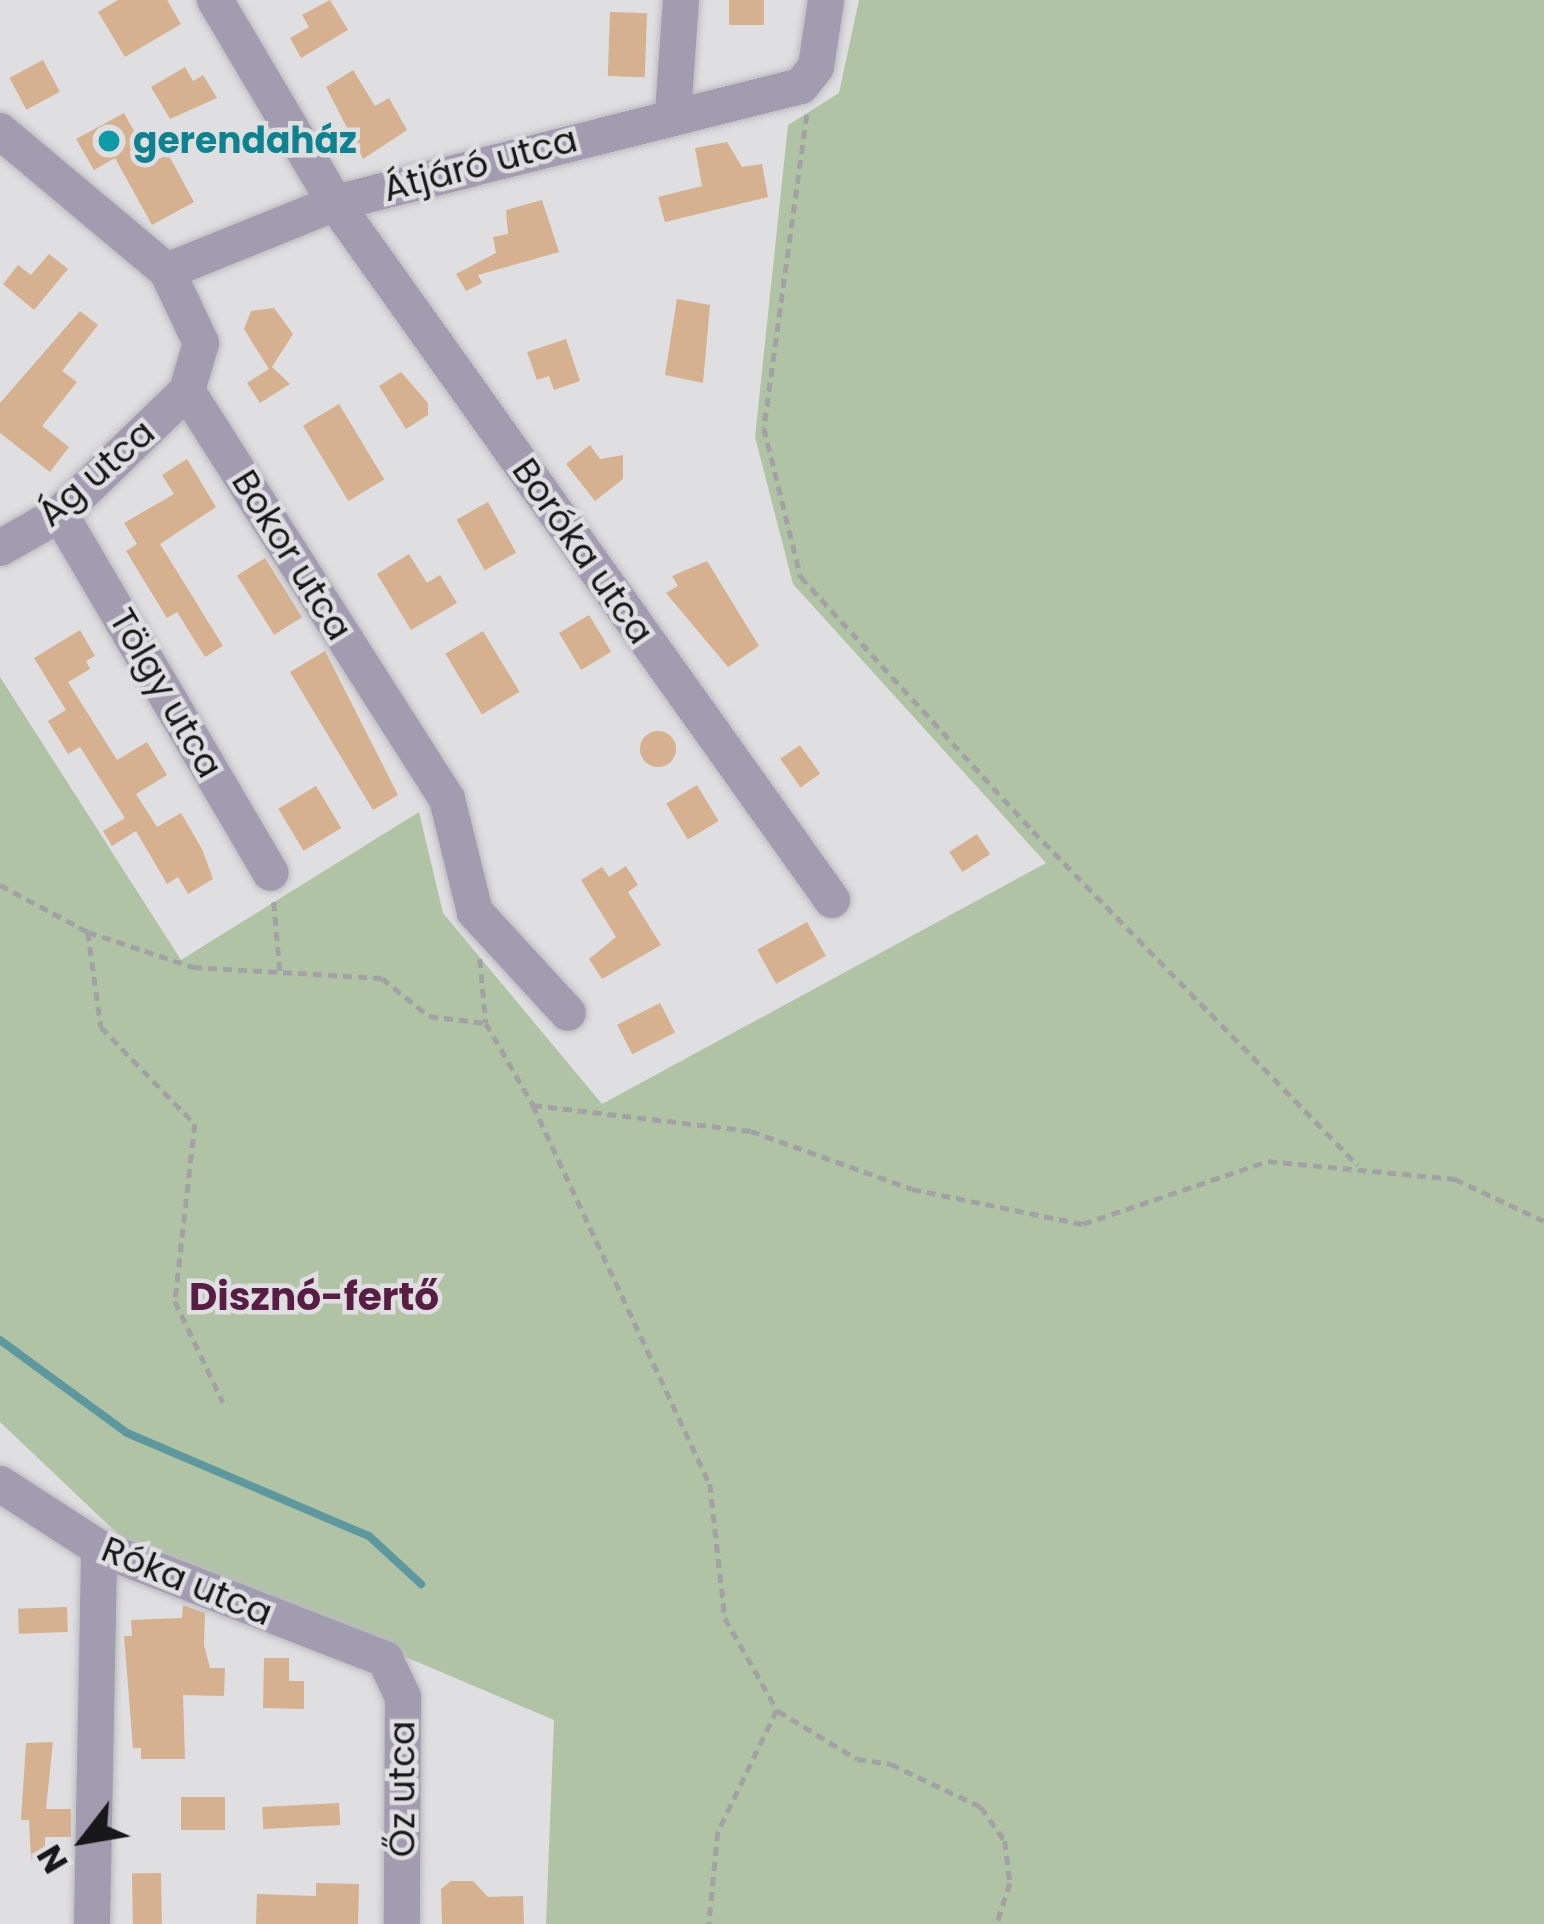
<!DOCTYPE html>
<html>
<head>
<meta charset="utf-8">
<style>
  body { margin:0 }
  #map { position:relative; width:1544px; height:1924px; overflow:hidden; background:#dfdee1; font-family:Poppins,sans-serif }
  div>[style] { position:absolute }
  .green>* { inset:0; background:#b0c4a5 }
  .stream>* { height:8px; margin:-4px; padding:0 4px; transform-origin:4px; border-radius:4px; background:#5d989f }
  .building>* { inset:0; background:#d5b18f; transform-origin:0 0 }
  .round { border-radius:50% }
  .path>* { height:4.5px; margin-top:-2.25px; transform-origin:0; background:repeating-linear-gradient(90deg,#a2a1a4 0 9px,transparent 0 15px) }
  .roads { filter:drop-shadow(0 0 3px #bbbabd) drop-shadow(0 0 3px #bbbabd) }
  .minor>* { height:36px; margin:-18px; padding:0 18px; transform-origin:18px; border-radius:18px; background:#a19caf }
  .dots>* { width:33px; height:33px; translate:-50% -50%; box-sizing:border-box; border:6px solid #dfdee1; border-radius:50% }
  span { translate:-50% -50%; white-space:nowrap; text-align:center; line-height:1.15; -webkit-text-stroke:9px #dfdee1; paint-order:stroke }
  .culture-label { font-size:36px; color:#0d838f; font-weight:700 }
  .left { translate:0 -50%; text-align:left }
  .street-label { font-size:36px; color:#181719 }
  .neighbourhood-label { font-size:39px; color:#581d43; font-weight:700 }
  .north { position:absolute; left:24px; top:1780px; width:120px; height:120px; -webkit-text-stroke:9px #dfdee1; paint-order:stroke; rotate:239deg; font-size:33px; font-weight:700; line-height:48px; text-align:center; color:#181719 }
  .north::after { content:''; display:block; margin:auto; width:42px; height:54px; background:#181719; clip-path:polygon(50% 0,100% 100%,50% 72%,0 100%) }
</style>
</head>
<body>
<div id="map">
  <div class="green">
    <div style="clip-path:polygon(859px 0,1544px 0,1544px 1924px,546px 1924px,554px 1720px,120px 1536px,0 1422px,0 677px,181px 960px,419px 812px,443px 913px,602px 1104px,1046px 863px,793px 584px,755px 437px,788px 125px,839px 93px)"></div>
  </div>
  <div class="stream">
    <div style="left:0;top:1340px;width:157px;rotate:36.2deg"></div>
    <div style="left:127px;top:1433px;width:263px;rotate:23.1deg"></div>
    <div style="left:369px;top:1536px;width:71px;rotate:42.7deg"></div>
  </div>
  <div class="building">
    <div style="clip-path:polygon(118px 0,167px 0,181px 24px,125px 57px,98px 12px)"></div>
    <div style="clip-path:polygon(330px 0,348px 30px,301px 58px,290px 38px,309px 27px,302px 15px)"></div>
    <div style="left:729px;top:0;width:35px;height:25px"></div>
    <div style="left:610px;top:12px;width:37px;height:64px;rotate:2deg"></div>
    <div style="left:43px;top:60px;width:36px;height:38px;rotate:62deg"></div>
    <div style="clip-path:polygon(185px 67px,193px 81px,203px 75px,217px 98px,170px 119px,151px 87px)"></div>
    <div style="clip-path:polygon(353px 70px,375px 106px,389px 98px,407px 130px,363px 159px,326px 87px)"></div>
    <div style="clip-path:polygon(124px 113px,152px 163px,168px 154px,194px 202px,152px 225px,115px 158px,94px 170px,76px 139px)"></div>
    <div style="clip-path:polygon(727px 142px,742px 167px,762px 164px,768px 197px,665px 222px,658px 197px,702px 186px,695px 148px)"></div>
    <div style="clip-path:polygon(542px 200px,559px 252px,478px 275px,482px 283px,466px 291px,456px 274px,496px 253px,493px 237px,508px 234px,506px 210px)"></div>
    <div style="clip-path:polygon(49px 254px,68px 269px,34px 310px,3px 284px,18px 265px,31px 275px)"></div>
    <div style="clip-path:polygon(677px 299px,710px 305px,703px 383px,665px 375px)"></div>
    <div style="clip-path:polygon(274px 308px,293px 334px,272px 367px,290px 384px,260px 403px,247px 383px,269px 369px,244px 329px,251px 311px)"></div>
    <div style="clip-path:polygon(80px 311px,98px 325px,62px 371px,77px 382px,42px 426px,69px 447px,50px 472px,0 433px,0 403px)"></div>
    <div style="clip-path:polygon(566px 339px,580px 381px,554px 390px,549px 376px,537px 380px,527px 352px)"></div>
    <div style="clip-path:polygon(401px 372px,428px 403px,428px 415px,406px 429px,379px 386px)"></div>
    <div style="left:339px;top:404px;width:88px;height:42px;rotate:59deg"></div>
    <div style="clip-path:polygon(590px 445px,600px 459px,623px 455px,623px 479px,595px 501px,566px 464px)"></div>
    <div style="clip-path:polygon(187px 459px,216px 507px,160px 544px,223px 646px,205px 657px,177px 612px,167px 618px,126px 551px,137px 544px,124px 523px,174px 494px,162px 475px)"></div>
    <div style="left:488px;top:502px;width:58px;height:36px;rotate:61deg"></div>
    <div style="clip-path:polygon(409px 554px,427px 583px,440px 575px,457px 603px,411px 630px,377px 574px)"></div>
    <div style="left:265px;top:558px;width:70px;height:33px;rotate:58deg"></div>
    <div style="clip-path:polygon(707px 561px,759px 646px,728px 667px,666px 593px,678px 586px,672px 576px)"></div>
    <div style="left:589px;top:615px;width:43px;height:35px;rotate:59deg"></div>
    <div style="clip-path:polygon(80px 630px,95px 656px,86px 661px,90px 669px,68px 682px,117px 760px,147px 742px,167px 775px,136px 794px,157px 827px,181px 813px,202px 849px,213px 879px,188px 894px,178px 877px,167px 884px,136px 831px,112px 846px,103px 831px,125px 818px,80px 747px,68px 754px,48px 721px,66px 710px,34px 658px)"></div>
    <div style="left:483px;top:631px;width:71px;height:44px;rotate:59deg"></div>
    <div style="clip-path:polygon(325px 651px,398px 795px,373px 810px,290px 672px)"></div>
    <div class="round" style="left:640px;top:731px;width:36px;height:36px"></div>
    <div style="left:800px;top:745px;width:35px;height:24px;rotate:55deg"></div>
    <div style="left:697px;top:785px;width:42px;height:36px;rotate:59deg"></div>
    <div style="left:316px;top:786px;width:49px;height:44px;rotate:59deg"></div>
    <div style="left:977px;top:834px;width:24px;height:33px;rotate:57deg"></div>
    <div style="clip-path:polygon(626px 866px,638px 885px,628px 892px,661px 945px,602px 979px,589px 959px,616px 937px,581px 880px,602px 867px,609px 877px)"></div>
    <div style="left:807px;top:922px;width:39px;height:57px;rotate:61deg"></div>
    <div style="left:660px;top:1003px;width:33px;height:48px;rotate:63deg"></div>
    <div style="clip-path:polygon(183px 1605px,205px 1613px,204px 1645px,210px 1668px,225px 1668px,224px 1696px,183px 1695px,185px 1759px,141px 1759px,141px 1748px,133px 1748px,124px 1636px,132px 1636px,131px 1620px,182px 1618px)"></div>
    <div style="left:67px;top:1607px;width:25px;height:49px;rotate:88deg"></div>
    <div style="clip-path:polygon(264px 1658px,289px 1658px,289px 1681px,304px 1681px,304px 1709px,263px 1708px)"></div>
    <div style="clip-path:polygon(53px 1742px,46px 1809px,71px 1809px,71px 1837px,45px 1837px,45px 1859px,31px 1859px,29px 1820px,21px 1820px,26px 1743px)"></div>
    <div style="left:181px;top:1797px;width:44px;height:33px"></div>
    <div style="left:339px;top:1803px;width:22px;height:77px;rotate:87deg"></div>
    <div style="left:161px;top:1873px;width:51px;height:29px;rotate:89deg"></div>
    <div style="clip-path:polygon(451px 1881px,473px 1881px,488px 1897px,523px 1896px,524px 1924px,442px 1924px,441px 1889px)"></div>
    <div style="clip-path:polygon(316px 1883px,359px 1884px,358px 1924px,256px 1924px,257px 1894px,316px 1896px)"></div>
  </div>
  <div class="path">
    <div style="left:807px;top:115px;width:316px;rotate:97.8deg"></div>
    <div style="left:764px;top:428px;width:154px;rotate:76.1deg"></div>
    <div style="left:801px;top:577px;width:344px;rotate:47.6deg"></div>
    <div style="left:1033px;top:831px;width:466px;rotate:45.8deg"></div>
    <div style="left:0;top:885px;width:100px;rotate:28.1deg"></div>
    <div style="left:88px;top:932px;width:111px;rotate:18.4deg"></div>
    <div style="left:193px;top:967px;width:189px;rotate:3.3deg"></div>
    <div style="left:382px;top:978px;width:60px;rotate:39deg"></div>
    <div style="left:429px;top:1016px;width:56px;rotate:7.1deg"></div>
    <div style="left:274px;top:902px;width:70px;rotate:85.1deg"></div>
    <div style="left:88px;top:932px;width:96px;rotate:82.2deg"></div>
    <div style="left:101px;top:1027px;width:135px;rotate:45.9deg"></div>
    <div style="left:195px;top:1124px;width:178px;rotate:96.4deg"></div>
    <div style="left:175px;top:1301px;width:112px;rotate:64.6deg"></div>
    <div style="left:480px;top:959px;width:64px;rotate:84.6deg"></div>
    <div style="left:486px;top:1023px;width:95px;rotate:60.2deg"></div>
    <div style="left:533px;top:1105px;width:220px;rotate:6.8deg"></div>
    <div style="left:751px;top:1131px;width:171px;rotate:19.8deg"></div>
    <div style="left:912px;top:1189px;width:175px;rotate:11.6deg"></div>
    <div style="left:1083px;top:1224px;width:195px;rotate:-18.8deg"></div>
    <div style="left:1268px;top:1161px;width:188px;rotate:5.5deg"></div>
    <div style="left:1455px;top:1179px;width:98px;rotate:25.3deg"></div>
    <div style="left:533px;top:1105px;width:418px;rotate:65deg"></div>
    <div style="left:710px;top:1484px;width:135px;rotate:83.6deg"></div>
    <div style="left:725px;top:1618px;width:106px;rotate:60.5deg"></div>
    <div style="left:777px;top:1710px;width:136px;rotate:115.8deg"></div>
    <div style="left:718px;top:1832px;width:92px;rotate:95.6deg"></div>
    <div style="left:778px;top:1711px;width:92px;rotate:31.3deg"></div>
    <div style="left:857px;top:1759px;width:34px;rotate:8deg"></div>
    <div style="left:891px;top:1764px;width:100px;rotate:25.5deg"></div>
    <div style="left:981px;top:1807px;width:42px;rotate:54.8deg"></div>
    <div style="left:1005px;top:1841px;width:42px;rotate:83.2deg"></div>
    <div style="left:1010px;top:1883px;width:43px;rotate:107.6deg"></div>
  </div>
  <div class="roads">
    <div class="minor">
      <div style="left:215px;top:0;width:236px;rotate:59.4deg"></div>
      <div style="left:335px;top:203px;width:856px;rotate:54.51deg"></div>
      <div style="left:673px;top:114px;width:114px;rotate:-86deg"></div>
      <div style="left:0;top:131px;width:218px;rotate:40deg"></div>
      <div style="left:167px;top:271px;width:80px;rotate:64.7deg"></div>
      <div style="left:201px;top:343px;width:50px;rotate:106.3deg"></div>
      <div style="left:187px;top:391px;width:484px;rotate:57.5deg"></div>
      <div style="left:447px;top:799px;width:116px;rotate:76.1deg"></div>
      <div style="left:475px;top:912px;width:137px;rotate:47.4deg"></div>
      <div style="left:167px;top:271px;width:181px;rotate:-22deg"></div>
      <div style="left:335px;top:203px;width:480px;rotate:-14.1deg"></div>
      <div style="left:801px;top:86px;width:24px;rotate:-52deg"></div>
      <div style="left:816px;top:67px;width:68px;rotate:-81.5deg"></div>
      <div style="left:60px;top:514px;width:416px;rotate:59.6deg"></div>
      <div style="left:0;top:548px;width:69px;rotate:-29.5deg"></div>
      <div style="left:60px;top:514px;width:177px;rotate:-44.1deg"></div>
      <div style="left:0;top:1484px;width:118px;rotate:32.9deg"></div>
      <div style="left:99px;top:1548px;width:307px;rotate:21.2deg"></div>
      <div style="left:385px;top:1659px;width:42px;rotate:64.7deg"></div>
      <div style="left:403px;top:1697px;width:227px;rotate:90.3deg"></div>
      <div style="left:92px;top:1924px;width:376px;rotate:-88.9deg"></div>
    </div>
  </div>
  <div class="dots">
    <div style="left:109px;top:141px;background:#0f9aa8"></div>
  </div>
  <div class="culture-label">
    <span class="left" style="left:133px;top:141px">gerendaház</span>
  </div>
  <div class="street-label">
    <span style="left:480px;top:164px;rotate:-15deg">Átjáró utca</span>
    <span style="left:96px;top:473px;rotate:-41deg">Ág utca</span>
    <span style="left:583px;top:551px;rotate:55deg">Boróka utca</span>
    <span style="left:292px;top:555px;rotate:58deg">Bokor utca</span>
    <span style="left:166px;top:693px;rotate:60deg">Tölgy utca</span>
    <span style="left:187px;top:1581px;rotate:22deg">Róka utca</span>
    <span style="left:402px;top:1789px;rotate:-90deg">Őz utca</span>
  </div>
  <div class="neighbourhood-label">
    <span style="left:314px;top:1297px">Disznó-fertő</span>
  </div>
  <div class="north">N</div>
</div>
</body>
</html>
